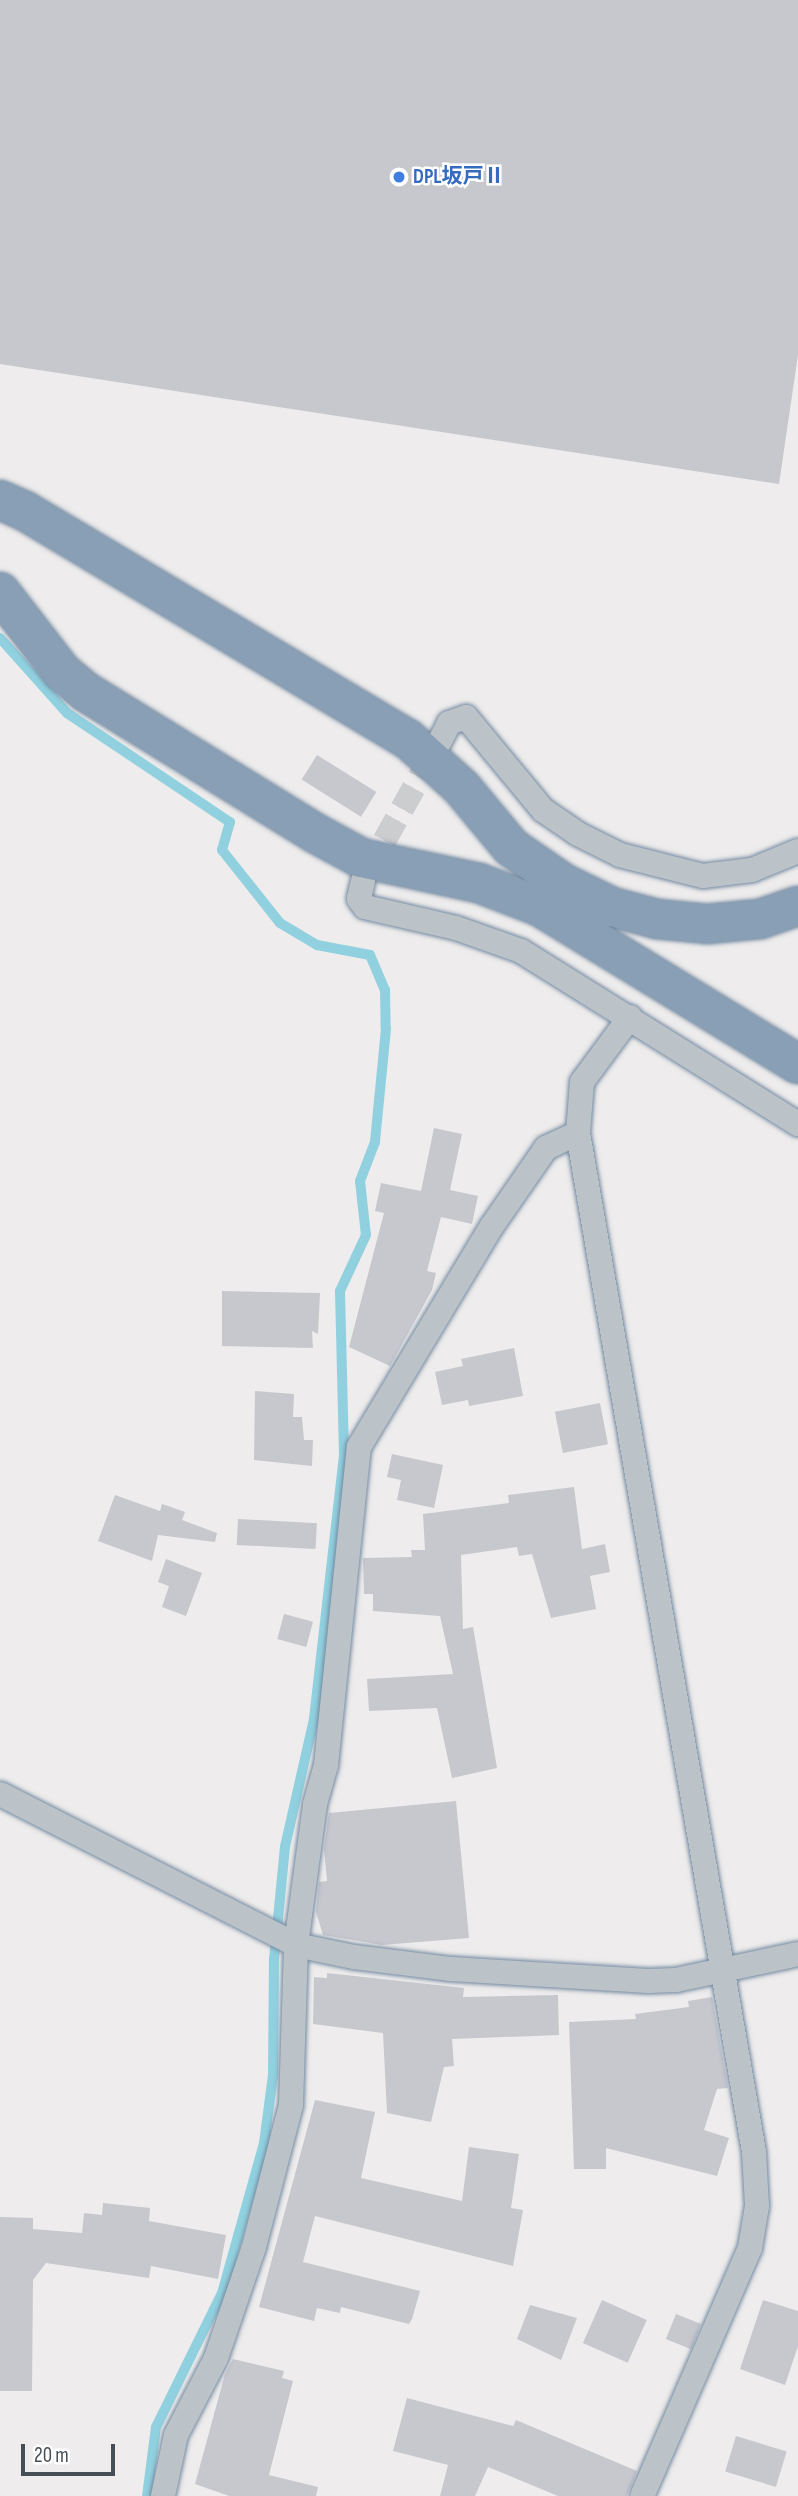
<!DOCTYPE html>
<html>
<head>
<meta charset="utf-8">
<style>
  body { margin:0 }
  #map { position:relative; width:798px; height:2496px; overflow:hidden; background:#eeecec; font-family:"Sofia Sans Condensed","Noto Sans JP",sans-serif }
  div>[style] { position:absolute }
  .stream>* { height:10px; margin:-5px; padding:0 5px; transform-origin:5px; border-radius:5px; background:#91d1df }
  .building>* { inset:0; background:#c7c8ce; transform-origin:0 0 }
  .street-tunnel>* { height:24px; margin-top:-12px; transform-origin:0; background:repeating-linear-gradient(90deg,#cccdce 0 24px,transparent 0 36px) }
  .roads { filter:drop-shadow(0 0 2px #748aa1) drop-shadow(0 0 2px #748aa1) }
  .street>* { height:24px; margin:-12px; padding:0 12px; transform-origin:12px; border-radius:12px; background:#bbc3c9 }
  .highway>* { height:38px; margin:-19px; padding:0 19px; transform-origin:19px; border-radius:19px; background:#899fb5 }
  .dots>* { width:19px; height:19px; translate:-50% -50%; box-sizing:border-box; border:4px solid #fff; border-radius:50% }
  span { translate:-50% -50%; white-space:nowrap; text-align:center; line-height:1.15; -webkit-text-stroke:5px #fff; paint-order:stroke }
  .shop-label { font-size:21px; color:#366cbe; font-weight:700 }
  .left { translate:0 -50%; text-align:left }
  .scale { position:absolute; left:21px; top:2444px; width:94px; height:32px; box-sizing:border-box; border:4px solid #464f56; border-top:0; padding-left:9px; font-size:21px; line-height:24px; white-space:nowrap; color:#464f56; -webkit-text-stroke:5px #fff; paint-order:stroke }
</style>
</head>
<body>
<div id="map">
  <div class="stream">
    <div style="left:0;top:638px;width:101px;rotate:48.2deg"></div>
    <div style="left:67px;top:713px;width:196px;rotate:33.8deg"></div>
    <div style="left:230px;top:822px;width:29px;rotate:106deg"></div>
    <div style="left:222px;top:850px;width:93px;rotate:51.5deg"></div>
    <div style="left:280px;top:923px;width:43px;rotate:30.7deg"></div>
    <div style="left:317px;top:945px;width:54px;rotate:10.7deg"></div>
    <div style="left:370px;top:955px;width:38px;rotate:67deg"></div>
    <div style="left:385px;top:990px;width:39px;rotate:89deg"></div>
    <div style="left:386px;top:1029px;width:114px;rotate:95.6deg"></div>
    <div style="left:375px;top:1142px;width:42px;rotate:111deg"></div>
    <div style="left:360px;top:1181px;width:54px;rotate:83.7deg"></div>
    <div style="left:366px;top:1235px;width:62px;rotate:114.9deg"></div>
    <div style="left:340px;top:1291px;width:164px;rotate:88.6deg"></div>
    <div style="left:344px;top:1455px;width:266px;rotate:96.5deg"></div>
    <div style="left:314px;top:1719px;width:131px;rotate:102.8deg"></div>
    <div style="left:285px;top:1847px;width:113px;rotate:95.6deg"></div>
    <div style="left:274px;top:1959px;width:116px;rotate:90.5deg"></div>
    <div style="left:273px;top:2075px;width:69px;rotate:97.5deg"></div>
    <div style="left:264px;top:2143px;width:156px;rotate:105.6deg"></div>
    <div style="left:222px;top:2293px;width:149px;rotate:116.2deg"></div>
    <div style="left:156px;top:2427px;width:70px;rotate:97.4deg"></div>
  </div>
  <div class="building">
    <div style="clip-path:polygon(0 0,798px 0,798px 355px,779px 484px,0 364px)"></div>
    <div style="left:317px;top:755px;width:70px;height:29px;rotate:32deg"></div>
    <div style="clip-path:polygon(434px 1128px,462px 1134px,450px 1190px,478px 1196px,472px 1224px,441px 1217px,427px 1271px,436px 1273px,432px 1290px,390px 1366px,349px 1347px,384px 1213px,375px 1211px,381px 1183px,421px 1191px)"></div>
    <div style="clip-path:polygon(222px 1291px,320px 1293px,318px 1334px,312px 1331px,313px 1348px,222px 1346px)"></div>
    <div style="clip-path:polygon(514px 1348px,523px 1396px,469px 1406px,468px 1400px,442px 1405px,435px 1372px,463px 1366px,461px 1359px)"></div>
    <div style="clip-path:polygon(255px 1391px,294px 1394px,293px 1417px,302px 1417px,304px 1440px,313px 1440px,312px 1466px,254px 1460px)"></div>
    <div style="left:600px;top:1403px;width:42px;height:46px;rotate:79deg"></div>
    <div style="clip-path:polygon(392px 1454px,443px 1465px,434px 1508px,397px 1500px,401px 1480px,387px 1477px)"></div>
    <div style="clip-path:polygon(574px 1487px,582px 1549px,605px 1544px,610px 1572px,590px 1576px,596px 1609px,551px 1618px,532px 1554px,519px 1556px,517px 1547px,461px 1555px,463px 1629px,473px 1627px,497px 1768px,452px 1778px,437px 1708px,369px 1711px,367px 1679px,453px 1674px,440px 1616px,373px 1611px,373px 1594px,364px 1594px,363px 1558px,412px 1557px,411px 1550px,425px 1550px,423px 1514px,509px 1503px,508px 1495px)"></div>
    <div style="clip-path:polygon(115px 1495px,160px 1511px,162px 1504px,185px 1512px,182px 1520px,217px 1533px,215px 1542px,158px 1535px,152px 1561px,98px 1541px)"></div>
    <div style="left:238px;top:1519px;width:79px;height:26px;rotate:3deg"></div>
    <div style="clip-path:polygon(166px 1559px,202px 1573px,186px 1616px,162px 1607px,169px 1586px,158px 1582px)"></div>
    <div style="left:284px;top:1614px;width:30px;height:26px;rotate:15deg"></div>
    <div style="clip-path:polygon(456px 1801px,469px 1938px,382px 1945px,323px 1935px,316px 1912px,319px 1882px,327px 1881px,324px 1849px,329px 1813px)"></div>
    <div style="clip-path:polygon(327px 1973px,464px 1988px,463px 1997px,558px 1995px,559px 2035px,452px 2039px,454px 2066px,444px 2067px,431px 2122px,387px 2113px,383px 2033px,313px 2024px,314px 1977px,327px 1978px)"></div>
    <div style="clip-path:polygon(712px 1997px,728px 2088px,717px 2089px,704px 2130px,729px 2138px,717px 2176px,606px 2148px,606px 2169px,574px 2169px,569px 2022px,636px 2019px,635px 2014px,689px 2007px,688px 2001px)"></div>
    <div style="clip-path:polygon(315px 2100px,375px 2112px,361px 2178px,462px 2201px,469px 2147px,519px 2154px,511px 2208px,523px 2210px,513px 2266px,315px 2216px,303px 2262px,420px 2291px,412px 2319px,409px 2324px,341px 2307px,340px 2313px,317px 2308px,314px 2321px,259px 2307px)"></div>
    <div style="clip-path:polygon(103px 2203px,150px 2208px,149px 2221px,226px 2235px,218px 2279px,151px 2266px,149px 2278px,46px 2263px,33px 2280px,32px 2391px,0 2391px,0 2217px,33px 2218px,33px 2229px,82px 2233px,84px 2213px,102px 2215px)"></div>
    <div style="left:602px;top:2300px;width:49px;height:47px;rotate:24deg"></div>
    <div style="clip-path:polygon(763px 2300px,798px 2311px,798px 2346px,785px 2385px,740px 2369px)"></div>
    <div style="clip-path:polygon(530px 2305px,577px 2318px,561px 2360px,517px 2339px)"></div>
    <div style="left:676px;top:2314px;width:27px;height:27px;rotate:22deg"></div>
    <div style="clip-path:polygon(233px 2359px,284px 2371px,282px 2378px,293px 2381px,269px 2475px,318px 2487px,316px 2496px,229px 2496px,195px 2484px,225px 2374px)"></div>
    <div style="clip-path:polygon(407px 2398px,513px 2426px,516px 2420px,637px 2471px,627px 2496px,558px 2496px,488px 2467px,475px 2496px,440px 2496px,448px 2465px,393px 2451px)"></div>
    <div style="left:736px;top:2436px;width:53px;height:37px;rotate:17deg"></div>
  </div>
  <div class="street-tunnel">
    <div style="left:367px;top:872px;width:142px;rotate:-60.9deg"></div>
  </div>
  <div class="roads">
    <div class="street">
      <div style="left:440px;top:741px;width:20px;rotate:-63deg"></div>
      <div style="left:449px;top:723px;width:18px;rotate:-19deg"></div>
      <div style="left:466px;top:717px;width:121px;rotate:50.4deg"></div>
      <div style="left:543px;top:810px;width:42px;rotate:34.4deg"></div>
      <div style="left:578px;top:834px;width:47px;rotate:26.6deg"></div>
      <div style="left:620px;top:855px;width:86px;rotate:14.2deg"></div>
      <div style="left:703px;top:876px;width:49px;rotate:-7deg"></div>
      <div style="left:752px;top:870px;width:50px;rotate:-22.4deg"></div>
      <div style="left:363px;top:881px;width:18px;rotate:103deg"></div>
      <div style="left:359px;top:899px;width:10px;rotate:53deg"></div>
      <div style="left:365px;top:907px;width:93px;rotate:13deg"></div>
      <div style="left:456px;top:928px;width:69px;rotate:19.5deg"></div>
      <div style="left:521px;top:951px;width:327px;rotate:32deg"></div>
      <div style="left:630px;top:1017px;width:81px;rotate:126.4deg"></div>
      <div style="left:582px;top:1082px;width:51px;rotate:94.5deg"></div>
      <div style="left:578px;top:1133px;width:1034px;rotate:80.2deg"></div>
      <div style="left:754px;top:2152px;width:54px;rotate:86.8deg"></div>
      <div style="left:757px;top:2206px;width:43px;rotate:99.5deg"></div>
      <div style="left:750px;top:2248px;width:270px;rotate:113.5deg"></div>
      <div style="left:0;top:1794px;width:332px;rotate:27deg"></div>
      <div style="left:296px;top:1945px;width:59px;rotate:11.7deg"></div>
      <div style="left:354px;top:1957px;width:98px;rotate:7.1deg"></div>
      <div style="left:451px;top:1969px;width:197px;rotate:3.5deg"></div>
      <div style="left:648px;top:1981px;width:28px;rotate:-2deg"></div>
      <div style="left:676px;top:1980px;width:125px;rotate:-12deg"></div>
      <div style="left:163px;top:2496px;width:62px;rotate:-78deg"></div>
      <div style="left:176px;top:2435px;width:87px;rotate:-62.5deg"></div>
      <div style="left:216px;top:2358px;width:117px;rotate:-71.1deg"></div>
      <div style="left:254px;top:2247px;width:147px;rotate:-75.4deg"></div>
      <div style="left:291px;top:2105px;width:160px;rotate:-88.2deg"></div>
      <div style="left:296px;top:1945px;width:142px;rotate:-82.3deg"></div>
      <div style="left:315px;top:1804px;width:41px;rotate:-74.2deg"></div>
      <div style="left:326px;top:1765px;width:320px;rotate:-84.1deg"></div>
      <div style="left:359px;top:1447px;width:258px;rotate:-59deg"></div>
      <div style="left:492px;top:1226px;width:95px;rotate:-55.3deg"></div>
      <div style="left:546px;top:1148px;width:35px;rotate:-25deg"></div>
    </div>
    <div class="highway">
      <div style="left:0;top:500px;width:27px;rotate:24deg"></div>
      <div style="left:25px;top:511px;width:446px;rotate:30.8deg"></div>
      <div style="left:408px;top:739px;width:73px;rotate:42.2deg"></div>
      <div style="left:462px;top:788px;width:77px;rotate:50.3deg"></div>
      <div style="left:511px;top:847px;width:63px;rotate:34.7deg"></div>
      <div style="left:563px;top:883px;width:55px;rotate:26.1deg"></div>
      <div style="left:612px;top:907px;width:47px;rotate:14.9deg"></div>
      <div style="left:657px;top:919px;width:50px;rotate:5.7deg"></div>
      <div style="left:707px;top:924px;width:53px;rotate:-5.4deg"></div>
      <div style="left:760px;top:919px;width:40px;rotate:-18.9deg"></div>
      <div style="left:0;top:592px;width:101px;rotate:52.2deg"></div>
      <div style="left:62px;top:672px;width:31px;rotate:40deg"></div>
      <div style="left:86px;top:692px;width:269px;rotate:31.6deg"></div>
      <div style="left:315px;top:833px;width:52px;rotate:28.5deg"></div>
      <div style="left:361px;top:858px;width:121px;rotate:12deg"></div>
      <div style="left:479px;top:883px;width:64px;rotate:21deg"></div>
      <div style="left:539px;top:906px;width:303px;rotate:31.4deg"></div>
    </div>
  </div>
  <div class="dots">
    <div style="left:399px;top:177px;background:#3f7fe0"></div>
  </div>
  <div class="shop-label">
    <span class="left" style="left:413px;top:177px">DPL坂戸Ⅱ</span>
  </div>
  <div class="scale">20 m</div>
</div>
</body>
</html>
